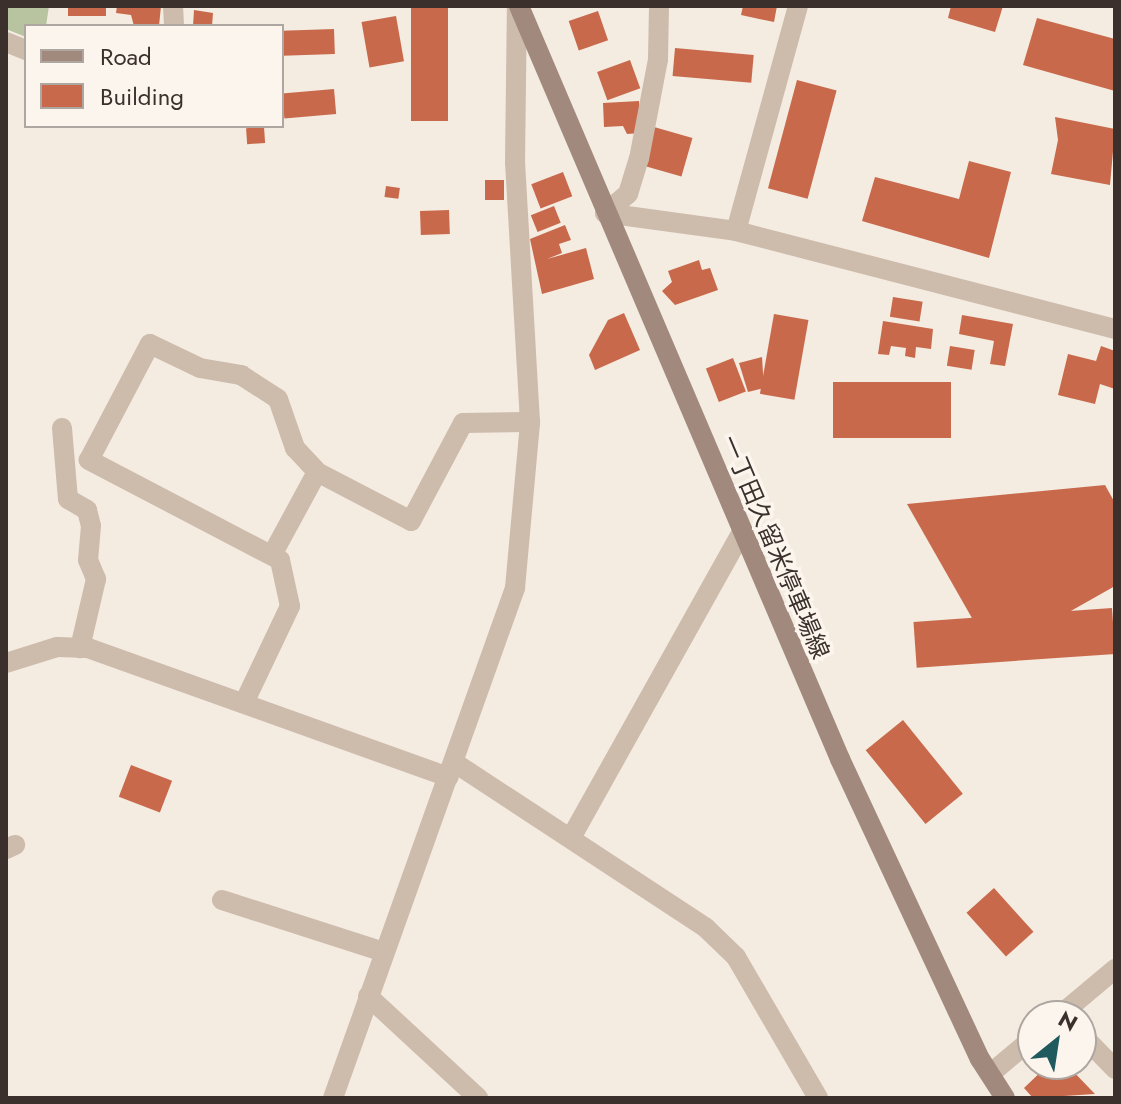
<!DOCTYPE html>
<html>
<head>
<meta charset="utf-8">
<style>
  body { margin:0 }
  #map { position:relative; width:1121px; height:1104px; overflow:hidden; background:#f4ebe1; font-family:Jost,"Noto Sans JP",sans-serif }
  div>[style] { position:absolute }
  .green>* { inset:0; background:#b8c4a0 }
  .building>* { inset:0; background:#c8694b; transform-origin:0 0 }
  .street>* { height:20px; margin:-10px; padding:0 10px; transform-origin:10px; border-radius:10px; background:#cdbbac }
  .secondary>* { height:20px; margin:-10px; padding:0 10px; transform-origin:10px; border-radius:10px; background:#a18a7d }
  span { translate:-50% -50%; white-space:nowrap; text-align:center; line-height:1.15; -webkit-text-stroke:7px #fbf5ee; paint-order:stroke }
  .street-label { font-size:24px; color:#3b302b }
  .frame { position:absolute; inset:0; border:8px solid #3b302b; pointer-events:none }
  .legend { position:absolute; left:24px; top:24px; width:260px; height:104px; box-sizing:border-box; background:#fbf5ee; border:2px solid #aea6a0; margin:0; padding:10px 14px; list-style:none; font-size:24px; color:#3b302b }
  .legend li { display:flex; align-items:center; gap:16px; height:40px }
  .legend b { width:40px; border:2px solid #aea6a0 }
  .north { position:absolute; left:1017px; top:1000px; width:80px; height:80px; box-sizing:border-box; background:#fbf5ee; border:2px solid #aea6a0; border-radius:50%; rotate:30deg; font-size:22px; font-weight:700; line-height:32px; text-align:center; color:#3b302b }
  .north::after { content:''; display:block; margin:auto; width:28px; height:36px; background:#1f5a5e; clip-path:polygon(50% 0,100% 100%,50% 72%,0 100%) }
</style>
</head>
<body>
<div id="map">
  <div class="green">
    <div style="clip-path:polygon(6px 6px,49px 6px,46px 26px,26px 26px,26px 37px,6px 29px)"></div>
  </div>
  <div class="building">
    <div style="left:68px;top:6px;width:38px;height:10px"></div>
    <div style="clip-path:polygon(117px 6px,161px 6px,159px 26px,134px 26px,131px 15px,116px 13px)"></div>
    <div style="left:411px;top:6px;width:37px;height:115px"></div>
    <div style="clip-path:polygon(743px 6px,777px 6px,774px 22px,741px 15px)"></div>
    <div style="clip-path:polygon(951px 6px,1003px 6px,995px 32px,948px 18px)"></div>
    <div style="clip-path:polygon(194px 10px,213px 13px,212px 26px,193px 26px)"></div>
    <div style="left:598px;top:11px;width:31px;height:31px;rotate:71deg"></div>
    <div style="left:396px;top:16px;width:46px;height:35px;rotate:80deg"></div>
    <div style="clip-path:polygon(1037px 18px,1115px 39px,1115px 91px,1023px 65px)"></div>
    <div style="left:334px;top:29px;width:25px;height:52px;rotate:88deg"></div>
    <div style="left:675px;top:48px;width:79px;height:28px;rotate:5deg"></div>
    <div style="left:630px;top:60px;width:30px;height:35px;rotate:70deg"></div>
    <div style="left:797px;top:80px;width:41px;height:112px;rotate:15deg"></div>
    <div style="left:334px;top:89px;width:25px;height:52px;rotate:85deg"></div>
    <div style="clip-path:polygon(639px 101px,641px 133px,627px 134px,623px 126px,604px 127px,603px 103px)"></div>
    <div style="clip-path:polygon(1055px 117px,1115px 129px,1110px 185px,1051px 174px,1058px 140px)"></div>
    <div style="left:264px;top:127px;width:16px;height:18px;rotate:86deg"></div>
    <div style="left:654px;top:127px;width:40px;height:40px;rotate:16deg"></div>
    <div style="clip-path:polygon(969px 161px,1011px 172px,989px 258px,862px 221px,875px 177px,959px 199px)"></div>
    <div style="left:563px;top:172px;width:26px;height:34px;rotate:69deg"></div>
    <div style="left:485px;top:180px;width:19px;height:20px"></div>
    <div style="left:386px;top:186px;width:14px;height:11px;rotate:8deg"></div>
    <div style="left:554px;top:206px;width:18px;height:25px;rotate:68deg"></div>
    <div style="left:449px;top:210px;width:24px;height:29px;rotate:88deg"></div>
    <div style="clip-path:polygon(565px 225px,571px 240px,559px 244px,562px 253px,547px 259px,586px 248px,594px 279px,542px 294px,530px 239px)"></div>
    <div style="clip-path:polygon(699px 260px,702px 270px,710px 268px,718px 290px,675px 305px,662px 291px,672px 282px,668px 271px)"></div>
    <div style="left:893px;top:297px;width:30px;height:20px;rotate:9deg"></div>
    <div style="clip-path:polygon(624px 313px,640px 350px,595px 370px,589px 355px,608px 320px)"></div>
    <div style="left:774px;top:314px;width:35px;height:81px;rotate:10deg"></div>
    <div style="clip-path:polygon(962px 315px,1013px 324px,1005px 366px,990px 364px,994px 341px,959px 334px)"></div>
    <div style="clip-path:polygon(883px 321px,933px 329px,931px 349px,916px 347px,915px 358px,905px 356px,906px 348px,891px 346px,889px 355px,878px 354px)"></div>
    <div style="left:950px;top:346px;width:25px;height:20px;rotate:9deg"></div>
    <div style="clip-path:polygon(1101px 346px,1115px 351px,1115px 389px,1100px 384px,1095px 404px,1058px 395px,1068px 354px,1096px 361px)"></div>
    <div style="clip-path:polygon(762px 357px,764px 388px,748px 392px,739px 363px)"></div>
    <div style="left:733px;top:358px;width:36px;height:29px;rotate:69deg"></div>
    <div style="left:951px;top:382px;width:56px;height:118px;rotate:90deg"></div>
    <div style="clip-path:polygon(1105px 485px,1115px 503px,1115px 586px,993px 655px,907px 504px)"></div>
    <div style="left:1112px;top:608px;width:46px;height:199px;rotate:86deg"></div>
    <div style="left:903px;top:720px;width:95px;height:48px;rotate:51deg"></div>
    <div style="left:131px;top:765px;width:44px;height:34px;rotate:21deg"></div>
    <div style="left:994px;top:888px;width:59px;height:37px;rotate:48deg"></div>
    <div style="clip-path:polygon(1049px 1064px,1066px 1064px,1095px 1094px,1033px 1098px,1024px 1088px)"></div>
  </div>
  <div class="street">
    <div style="left:173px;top:6px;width:20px;rotate:87deg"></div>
    <div style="left:6px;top:42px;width:22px;rotate:22deg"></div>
    <div style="left:605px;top:213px;width:132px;rotate:7.8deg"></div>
    <div style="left:736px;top:231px;width:391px;rotate:14.5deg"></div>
    <div style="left:605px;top:213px;width:30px;rotate:-40deg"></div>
    <div style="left:628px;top:194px;width:37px;rotate:-73deg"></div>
    <div style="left:639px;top:159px;width:102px;rotate:-79.2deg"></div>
    <div style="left:658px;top:59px;width:53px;rotate:-88.9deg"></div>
    <div style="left:736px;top:231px;width:233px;rotate:-74.6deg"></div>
    <div style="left:62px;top:428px;width:71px;rotate:85.2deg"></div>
    <div style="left:68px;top:499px;width:22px;rotate:30deg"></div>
    <div style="left:87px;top:510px;width:16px;rotate:76deg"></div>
    <div style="left:91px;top:526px;width:34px;rotate:95deg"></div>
    <div style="left:88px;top:560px;width:21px;rotate:67deg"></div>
    <div style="left:96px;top:579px;width:71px;rotate:103.1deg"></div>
    <div style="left:272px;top:555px;width:94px;rotate:-61.5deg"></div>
    <div style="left:6px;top:663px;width:53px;rotate:-17.4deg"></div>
    <div style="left:57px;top:647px;width:31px;rotate:2deg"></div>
    <div style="left:88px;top:648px;width:383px;rotate:19.7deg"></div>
    <div style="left:244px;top:703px;width:107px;rotate:-64.6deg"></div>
    <div style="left:290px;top:606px;width:47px;rotate:-102.3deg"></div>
    <div style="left:280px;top:560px;width:216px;rotate:-152.4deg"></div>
    <div style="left:89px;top:460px;width:131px;rotate:-62.3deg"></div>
    <div style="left:150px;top:344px;width:55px;rotate:25.6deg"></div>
    <div style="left:200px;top:368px;width:42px;rotate:9.7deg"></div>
    <div style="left:241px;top:375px;width:44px;rotate:33deg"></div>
    <div style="left:278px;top:399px;width:52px;rotate:70.9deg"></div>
    <div style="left:295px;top:448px;width:33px;rotate:47deg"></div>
    <div style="left:317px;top:472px;width:106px;rotate:27.5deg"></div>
    <div style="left:411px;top:521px;width:111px;rotate:-62deg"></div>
    <div style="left:463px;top:423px;width:67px;rotate:-0.9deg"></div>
    <div style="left:455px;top:763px;width:300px;rotate:33.3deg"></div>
    <div style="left:706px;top:928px;width:42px;rotate:44deg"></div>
    <div style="left:736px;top:957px;width:163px;rotate:59.8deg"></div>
    <div style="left:572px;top:836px;width:345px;rotate:-60.8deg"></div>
    <div style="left:6px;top:849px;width:10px;rotate:-24deg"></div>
    <div style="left:222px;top:900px;width:170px;rotate:17.8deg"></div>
    <div style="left:368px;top:996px;width:150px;rotate:42.8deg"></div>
    <div style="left:1059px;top:1016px;width:73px;rotate:-40deg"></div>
    <div style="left:1081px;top:1034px;width:49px;rotate:45.8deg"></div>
    <div style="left:990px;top:1074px;width:56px;rotate:-39.9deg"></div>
    <div style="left:333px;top:1098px;width:542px;rotate:-70.36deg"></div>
    <div style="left:515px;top:588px;width:167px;rotate:-84.8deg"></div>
    <div style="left:530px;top:422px;width:260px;rotate:-93.3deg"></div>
    <div style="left:515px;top:162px;width:156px;rotate:-89.3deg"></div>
  </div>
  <div class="secondary">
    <div style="left:519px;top:6px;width:819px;rotate:66.91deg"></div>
    <div style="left:840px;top:759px;width:331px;rotate:65deg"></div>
    <div style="left:980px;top:1059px;width:46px;rotate:57.3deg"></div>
  </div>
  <div class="street-label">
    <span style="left:775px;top:547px;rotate:67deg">一丁田久留米停車場線</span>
  </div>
  <div class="frame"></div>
  <ul class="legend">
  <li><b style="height:10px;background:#a18a7d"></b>Road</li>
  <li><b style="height:22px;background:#c8694b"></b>Building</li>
  </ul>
  <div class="north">N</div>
</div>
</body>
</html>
